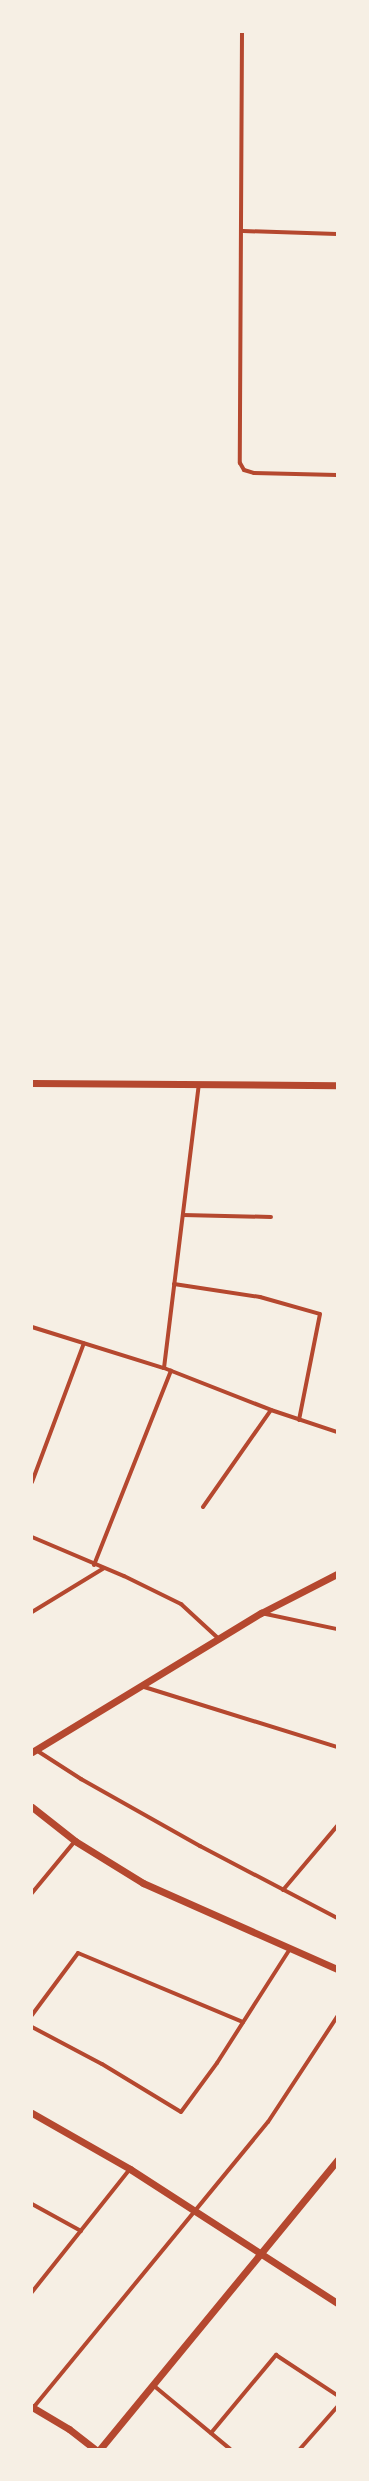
<!DOCTYPE html>
<html>
<head>
<meta charset="utf-8">
<style>
  body { margin:0 }
  #map { position:relative; width:369px; height:2481px; overflow:hidden; background:#f6efe4; font-family:"PT Sans",sans-serif }
  div>[style] { position:absolute }
  .minor>* { height:4px; margin:-2px; padding:0 2px; transform-origin:2px; border-radius:2px; background:#b5482f }
  .tertiary>* { height:7px; margin:-3.5px; padding:0 3.5px; transform-origin:3.5px; border-radius:3.5px; background:#b5482f }
  span { translate:-50% -50%; white-space:nowrap; text-align:center; line-height:1.15; -webkit-text-stroke:3px #f6efe4; paint-order:stroke }
  .frame { position:absolute; inset:0; border:33px solid #f6efe4; pointer-events:none }
</style>
</head>
<body>
<div id="map">
  <div class="minor">
    <div style="left:242px;top:32px;width:431px;rotate:90.3deg"></div>
    <div style="left:240px;top:463px;width:8px;rotate:60deg"></div>
    <div style="left:244px;top:470px;width:10px;rotate:17deg"></div>
    <div style="left:254px;top:473px;width:83px;rotate:1.4deg"></div>
    <div style="left:243px;top:231px;width:94px;rotate:1.8deg"></div>
    <div style="left:183px;top:1215px;width:88px;rotate:1.3deg"></div>
    <div style="left:174px;top:1284px;width:87px;rotate:8.6deg"></div>
    <div style="left:260px;top:1297px;width:62px;rotate:15.8deg"></div>
    <div style="left:320px;top:1314px;width:108px;rotate:101.2deg"></div>
    <div style="left:32px;top:1327px;width:138px;rotate:17.3deg"></div>
    <div style="left:164px;top:1368px;width:115px;rotate:21.4deg"></div>
    <div style="left:271px;top:1410px;width:70px;rotate:18.4deg"></div>
    <div style="left:164px;top:1368px;width:286px;rotate:-83deg"></div>
    <div style="left:32px;top:1482px;width:148px;rotate:-69.5deg"></div>
    <div style="left:203px;top:1507px;width:118px;rotate:-55deg"></div>
    <div style="left:32px;top:1537px;width:100px;rotate:23deg"></div>
    <div style="left:124px;top:1576px;width:64px;rotate:26.2deg"></div>
    <div style="left:181px;top:1604px;width:52px;rotate:42.6deg"></div>
    <div style="left:94px;top:1565px;width:209px;rotate:-68.4deg"></div>
    <div style="left:32px;top:1612px;width:84px;rotate:-31.4deg"></div>
    <div style="left:261px;top:1613px;width:78px;rotate:11.9deg"></div>
    <div style="left:141px;top:1686px;width:205px;rotate:17.3deg"></div>
    <div style="left:36px;top:1750px;width:54px;rotate:32.8deg"></div>
    <div style="left:81px;top:1779px;width:137px;rotate:29.4deg"></div>
    <div style="left:200px;top:1846px;width:155px;rotate:27.7deg"></div>
    <div style="left:283px;top:1890px;width:84px;rotate:-49.8deg"></div>
    <div style="left:32px;top:1893px;width:67px;rotate:-50.4deg"></div>
    <div style="left:32px;top:2015px;width:77px;rotate:-53.4deg"></div>
    <div style="left:78px;top:1953px;width:179px;rotate:22.7deg"></div>
    <div style="left:32px;top:2027px;width:79px;rotate:27.9deg"></div>
    <div style="left:102px;top:2064px;width:92px;rotate:31.3deg"></div>
    <div style="left:181px;top:2112px;width:61px;rotate:-53.7deg"></div>
    <div style="left:217px;top:2063px;width:135px;rotate:-57.4deg"></div>
    <div style="left:32px;top:2204px;width:56px;rotate:28.9deg"></div>
    <div style="left:32px;top:2292px;width:157px;rotate:-51.5deg"></div>
    <div style="left:153px;top:2385px;width:100px;rotate:39.7deg"></div>
    <div style="left:33px;top:2408px;width:370px;rotate:-50.6deg"></div>
    <div style="left:268px;top:2122px;width:126px;rotate:-56.7deg"></div>
    <div style="left:211px;top:2433px;width:102px;rotate:-50.2deg"></div>
    <div style="left:276px;top:2355px;width:73px;rotate:33.3deg"></div>
    <div style="left:300px;top:2449px;width:56px;rotate:-48.6deg"></div>
  </div>
  <div class="tertiary">
    <div style="left:32px;top:1083px;width:305px;rotate:0.4deg"></div>
    <div style="left:32px;top:1752px;width:268px;rotate:-31.3deg"></div>
    <div style="left:261px;top:1613px;width:85px;rotate:-27.2deg"></div>
    <div style="left:32px;top:1807px;width:55px;rotate:38.3deg"></div>
    <div style="left:75px;top:1841px;width:80px;rotate:31.7deg"></div>
    <div style="left:143px;top:1883px;width:212px;rotate:23.9deg"></div>
    <div style="left:32px;top:2113px;width:113px;rotate:29.7deg"></div>
    <div style="left:130px;top:2169px;width:247px;rotate:32.9deg"></div>
    <div style="left:32px;top:2407px;width:43px;rotate:30.7deg"></div>
    <div style="left:69px;top:2429px;width:33px;rotate:38deg"></div>
    <div style="left:100px;top:2449px;width:374px;rotate:-50.6deg"></div>
  </div>
  <div class="frame"></div>
</div>
</body>
</html>
